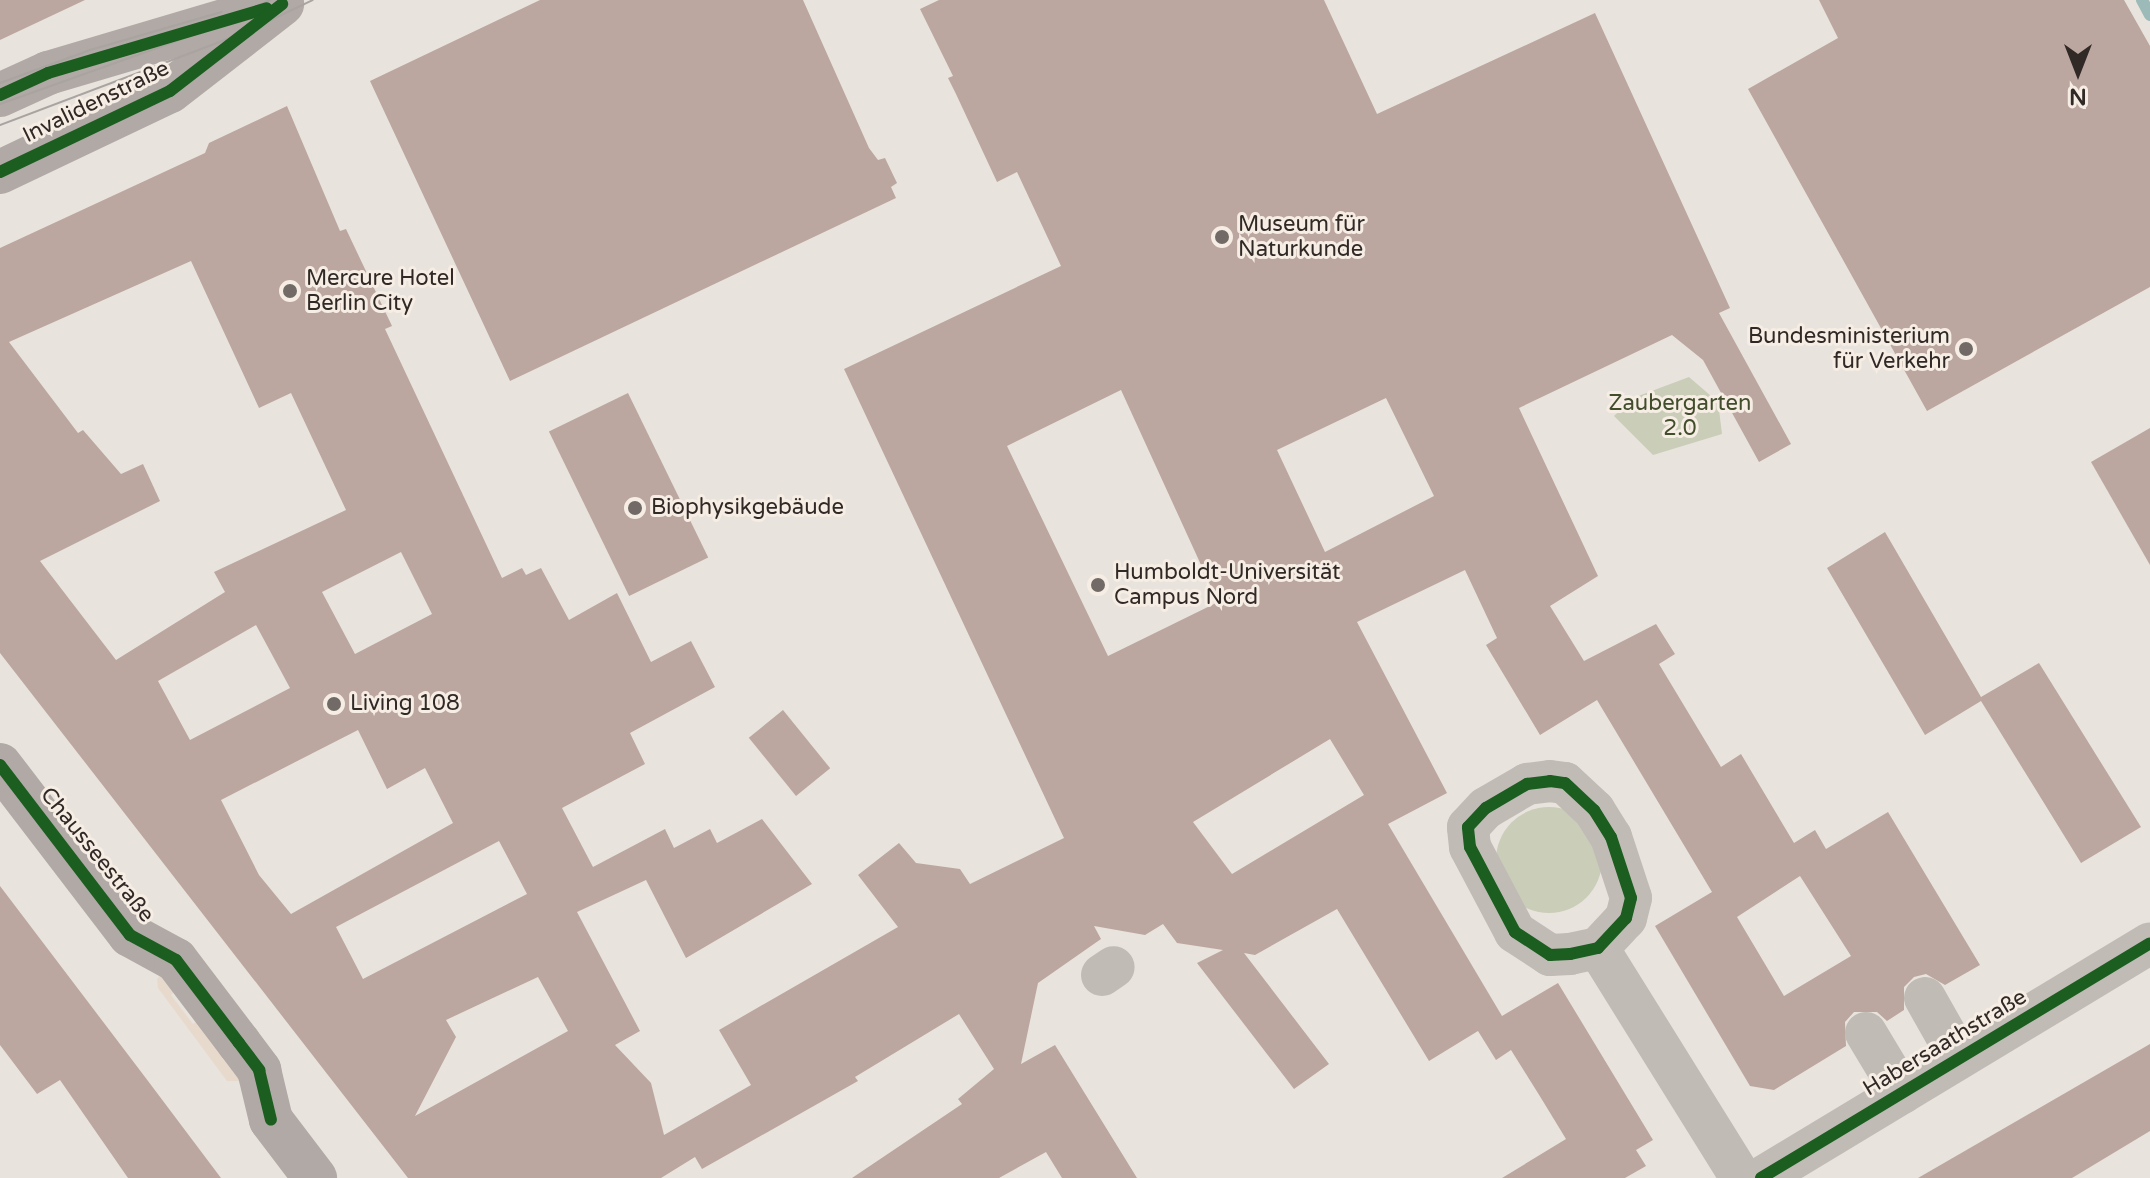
<!DOCTYPE html>
<html>
<head>
<meta charset="utf-8">
<style>
  body { margin:0 }
  #map { position:relative; width:2150px; height:1178px; overflow:hidden; background:#e9e3dd; font-family:"Varela Round",sans-serif }
  div>[style] { position:absolute }
  .green>* { inset:0; background:#cacdb8 }
  .round { border-radius:50% }
  .plaza>* { inset:0; background:#e7dacd }
  .stream>* { height:12px; margin:-6px; padding:0 6px; transform-origin:6px; border-radius:6px; background:#9bbab8 }
  .building>* { inset:0; background:#bba7a0; transform-origin:0 0 }
  .minor>* { height:42px; margin:-21px; padding:0 21px; transform-origin:21px; border-radius:21px; background:#c1bbb6 }
  .major>* { height:44px; margin:-22px; padding:0 22px; transform-origin:22px; border-radius:22px; background:#b0a9a5 }
  .tram>* { height:2px; margin:-1px; padding:0 1px; transform-origin:1px; border-radius:1px; background:#a9a4a0 }
  .cycleway>* { height:12px; margin:-6px; padding:0 6px; transform-origin:6px; border-radius:6px; background:#1b5e20 }
  .dots>* { width:22px; height:22px; translate:-50% -50%; box-sizing:border-box; border:4px solid #f6ede4; border-radius:50% }
  span { translate:-50% -50%; white-space:nowrap; text-align:center; line-height:1.15; -webkit-text-stroke:6px #f6ede4; paint-order:stroke }
  .street-label { font-size:22px; color:#312926 }
  .poi-label { font-size:22px; color:#312926 }
  .left { translate:0 -50%; text-align:left }
  .right { translate:-100% -50%; text-align:right }
  .park-label { font-size:22px; color:#424d2c }
  .north { position:absolute; left:2038px; top:32px; width:80px; height:80px; -webkit-text-stroke:6px #f6ede4; paint-order:stroke; rotate:180deg; font-size:22px; font-weight:700; line-height:32px; text-align:center; color:#312926 }
  .north::after { content:''; display:block; margin:auto; width:28px; height:36px; background:#312926; clip-path:polygon(50% 0,100% 100%,50% 72%,0 100%) }
</style>
</head>
<body>
<div id="map">
  <div class="green">
    <div style="clip-path:polygon(1689px 377px,1718px 402px,1722px 434px,1653px 455px,1614px 416px,1633px 398px)"></div>
    <div class="round" style="left:1496px;top:807px;width:106px;height:106px"></div>
  </div>
  <div class="plaza">
    <div style="clip-path:polygon(evenodd,165px 970px,178px 973px,249px 1066px,244px 1081px,227px 1081px,158px 988px,157px 979px,165px 970px,181px 986px,204px 1016px,193px 1024px,171px 995px,181px 986px)"></div>
  </div>
  <div class="stream">
    <div style="left:2142px;top:0;width:17px;rotate:62deg"></div>
  </div>
  <div class="building">
    <div style="clip-path:polygon(0 0,85px 0,0 40px)"></div>
    <div style="clip-path:polygon(540px 0,803px 0,869px 148px,878px 160px,885px 158px,897px 183px,891px 187px,896px 198px,510px 381px,370px 81px)"></div>
    <div style="clip-path:polygon(evenodd,939px 0,1324px 0,1377px 114px,1595px 13px,1730px 308px,1719px 313px,1791px 444px,1759px 462px,1703px 360px,1672px 335px,1519px 408px,1598px 576px,1550px 606px,1584px 661px,1656px 624px,1675px 654px,1659px 664px,1721px 767px,1741px 754px,1794px 843px,1815px 830px,1826px 849px,1888px 812px,1980px 965px,1945px 985px,1926px 974px,1914px 977px,1904px 987px,1904px 1010px,1887px 1021px,1877px 1012px,1854px 1012px,1845px 1022px,1846px 1046px,1774px 1090px,1750px 1086px,1655px 926px,1712px 892px,1597px 700px,1540px 735px,1486px 645px,1497px 638px,1465px 570px,1357px 622px,1447px 793px,1388px 824px,1502px 1016px,1558px 983px,1653px 1140px,1636px 1150px,1646px 1166px,1625px 1178px,1502px 1178px,1566px 1139px,1541px 1098px,1511px 1050px,1496px 1060px,1478px 1031px,1429px 1061px,1337px 909px,1255px 955px,1244px 953px,1329px 1064px,1294px 1089px,1197px 963px,1223px 950px,1177px 943px,1163px 924px,1145px 935px,1094px 926px,1101px 939px,1038px 983px,1021px 1064px,1055px 1045px,1137px 1178px,1062px 1178px,1046px 1152px,999px 1178px,852px 1178px,962px 1104px,958px 1099px,994px 1069px,959px 1014px,855px 1077px,858px 1081px,702px 1169px,695px 1157px,661px 1178px,408px 1178px,0 653px,0 248px,205px 153px,209px 143px,287px 106px,340px 231px,346px 229px,392px 326px,385px 329px,502px 578px,522px 568px,526px 575px,541px 568px,569px 620px,617px 593px,651px 662px,691px 641px,715px 687px,630px 733px,645px 764px,562px 808px,593px 867px,665px 829px,674px 848px,710px 829px,717px 843px,762px 819px,812px 884px,686px 958px,646px 880px,577px 912px,640px 1031px,615px 1045px,651px 1083px,664px 1135px,751px 1085px,719px 1030px,898px 927px,858px 875px,899px 843px,916px 863px,960px 869px,970px 884px,1064px 838px,844px 369px,1061px 266px,1017px 172px,997px 182px,956px 94px,948px 78px,953px 76px,920px 9px,939px 0,191px 261px,259px 408px,291px 393px,346px 510px,214px 572px,225px 592px,116px 660px,40px 561px,160px 501px,143px 464px,121px 474px,83px 430px,78px 433px,9px 342px,191px 261px,939px 0,1121px 390px,1218px 602px,1108px 656px,1007px 446px,1121px 390px,939px 0,1386px 398px,1434px 496px,1325px 552px,1277px 450px,1386px 398px,939px 0,401px 552px,432px 614px,355px 654px,322px 592px,401px 552px,939px 0,256px 625px,290px 688px,190px 740px,158px 681px,256px 625px,939px 0,358px 730px,387px 789px,425px 768px,453px 823px,291px 914px,259px 875px,221px 800px,358px 730px,939px 0,1330px 739px,1364px 795px,1232px 874px,1193px 822px,1330px 739px,939px 0,499px 841px,527px 894px,363px 979px,336px 927px,499px 841px,939px 0,1800px 876px,1851px 956px,1784px 996px,1737px 917px,1800px 876px,939px 0,538px 977px,568px 1031px,415px 1116px,456px 1037px,446px 1020px,538px 977px)"></div>
    <div style="clip-path:polygon(1819px 0,2124px 0,2150px 46px,2150px 287px,1927px 411px,1748px 89px,1838px 38px)"></div>
    <div style="left:628px;top:393px;width:183px;height:88px;rotate:64deg"></div>
    <div style="clip-path:polygon(2150px 428px,2150px 565px,2091px 462px)"></div>
    <div style="clip-path:polygon(1885px 532px,1981px 697px,2039px 663px,2141px 827px,2081px 863px,1981px 701px,1925px 735px,1827px 568px)"></div>
    <div style="left:783px;top:710px;width:75px;height:44px;rotate:51deg"></div>
    <div style="clip-path:polygon(0 886px,145px 1077px,221px 1178px,128px 1178px,60px 1080px,37px 1094px,0 1045px)"></div>
    <div style="clip-path:polygon(2150px 1044px,2150px 1131px,2072px 1178px,1918px 1178px)"></div>
  </div>
  <div class="minor">
    <div style="left:1550px;top:781px;width:15px;rotate:8deg"></div>
    <div style="left:1565px;top:783px;width:40px;rotate:43deg"></div>
    <div style="left:1594px;top:810px;width:32px;rotate:58deg"></div>
    <div style="left:1611px;top:837px;width:64px;rotate:71.8deg"></div>
    <div style="left:1631px;top:898px;width:21px;rotate:104deg"></div>
    <div style="left:1626px;top:918px;width:41px;rotate:133deg"></div>
    <div style="left:1598px;top:948px;width:29px;rotate:168deg"></div>
    <div style="left:1570px;top:954px;width:20px;rotate:177deg"></div>
    <div style="left:1550px;top:955px;width:42px;rotate:-146.7deg"></div>
    <div style="left:1515px;top:932px;width:96px;rotate:-117.9deg"></div>
    <div style="left:1470px;top:847px;width:20px;rotate:-96deg"></div>
    <div style="left:1468px;top:827px;width:26px;rotate:-47deg"></div>
    <div style="left:1486px;top:808px;width:48px;rotate:-30.3deg"></div>
    <div style="left:1527px;top:784px;width:23px;rotate:-7deg"></div>
    <div style="left:1598px;top:948px;width:271px;rotate:58.1deg"></div>
    <div style="left:1102px;top:975px;width:14px;rotate:-34deg"></div>
    <div style="left:1925px;top:998px;width:69px;rotate:60.5deg"></div>
    <div style="left:1866px;top:1033px;width:70px;rotate:59deg"></div>
    <div style="left:1761px;top:1178px;width:454px;rotate:-31.1deg"></div>
  </div>
  <div class="major">
    <div style="left:0;top:95px;width:53px;rotate:-24.6deg"></div>
    <div style="left:48px;top:73px;width:222px;rotate:-16.5deg"></div>
    <div style="left:0;top:172px;width:188px;rotate:-25.5deg"></div>
    <div style="left:170px;top:91px;width:142px;rotate:-37.8deg"></div>
    <div style="left:0;top:765px;width:214px;rotate:52.6deg"></div>
    <div style="left:130px;top:935px;width:52px;rotate:28.5deg"></div>
    <div style="left:176px;top:960px;width:104px;rotate:52.8deg"></div>
    <div style="left:239px;top:1043px;width:34px;rotate:53deg"></div>
    <div style="left:259px;top:1070px;width:51px;rotate:76.5deg"></div>
    <div style="left:271px;top:1120px;width:73px;rotate:52.8deg"></div>
  </div>
  <div class="tram">
    <div style="left:0;top:83px;width:96px;rotate:-20.1deg"></div>
    <div style="left:90px;top:50px;width:137px;rotate:-16.1deg"></div>
    <div style="left:0;top:104px;width:206px;rotate:-19.6deg"></div>
    <div style="left:194px;top:35px;width:84px;rotate:-24.7deg"></div>
    <div style="left:0;top:125px;width:261px;rotate:-20.7deg"></div>
    <div style="left:244px;top:33px;width:76px;rotate:-25.6deg"></div>
  </div>
  <div class="cycleway">
    <div style="left:0;top:95px;width:53px;rotate:-24.6deg"></div>
    <div style="left:48px;top:73px;width:228px;rotate:-16.5deg"></div>
    <div style="left:0;top:172px;width:188px;rotate:-25.5deg"></div>
    <div style="left:170px;top:91px;width:142px;rotate:-37.8deg"></div>
    <div style="left:0;top:765px;width:214px;rotate:52.6deg"></div>
    <div style="left:130px;top:935px;width:52px;rotate:28.5deg"></div>
    <div style="left:176px;top:960px;width:104px;rotate:52.8deg"></div>
    <div style="left:239px;top:1043px;width:34px;rotate:53deg"></div>
    <div style="left:259px;top:1070px;width:51px;rotate:76.5deg"></div>
    <div style="left:1550px;top:781px;width:15px;rotate:8deg"></div>
    <div style="left:1565px;top:783px;width:40px;rotate:43deg"></div>
    <div style="left:1594px;top:810px;width:32px;rotate:58deg"></div>
    <div style="left:1611px;top:837px;width:64px;rotate:71.8deg"></div>
    <div style="left:1631px;top:898px;width:21px;rotate:104deg"></div>
    <div style="left:1626px;top:918px;width:41px;rotate:133deg"></div>
    <div style="left:1598px;top:948px;width:29px;rotate:168deg"></div>
    <div style="left:1570px;top:954px;width:20px;rotate:177deg"></div>
    <div style="left:1550px;top:955px;width:42px;rotate:-146.7deg"></div>
    <div style="left:1515px;top:932px;width:96px;rotate:-117.9deg"></div>
    <div style="left:1470px;top:847px;width:20px;rotate:-96deg"></div>
    <div style="left:1468px;top:827px;width:26px;rotate:-47deg"></div>
    <div style="left:1486px;top:808px;width:48px;rotate:-30.3deg"></div>
    <div style="left:1527px;top:784px;width:23px;rotate:-7deg"></div>
    <div style="left:1761px;top:1178px;width:454px;rotate:-31.1deg"></div>
  </div>
  <div class="dots">
    <div style="left:1222px;top:237px;background:#716a66"></div>
    <div style="left:290px;top:291px;background:#716a66"></div>
    <div style="left:1966px;top:349px;background:#716a66"></div>
    <div style="left:635px;top:508px;background:#716a66"></div>
    <div style="left:1098px;top:585px;background:#716a66"></div>
    <div style="left:334px;top:704px;background:#716a66"></div>
  </div>
  <div class="street-label">
    <span style="left:96px;top:102px;rotate:-26deg">Invalidenstraße</span>
    <span style="left:97px;top:855px;rotate:51deg">Chausseestraße</span>
    <span style="left:1945px;top:1043px;rotate:-31deg">Habersaathstraße</span>
  </div>
  <div class="poi-label">
    <span class="left" style="left:1238px;top:237px">Museum für<br>Naturkunde</span>
    <span class="left" style="left:306px;top:291px">Mercure Hotel<br>Berlin City</span>
    <span class="right" style="left:1950px;top:349px">Bundesministerium<br>für Verkehr</span>
    <span class="left" style="left:651px;top:508px">Biophysikgebäude</span>
    <span class="left" style="left:1114px;top:585px">Humboldt-Universität<br>Campus Nord</span>
    <span class="left" style="left:350px;top:704px">Living 108</span>
  </div>
  <div class="park-label">
    <span style="left:1680px;top:416px">Zaubergarten<br>2.0</span>
  </div>
  <div class="north">N</div>
</div>
</body>
</html>
